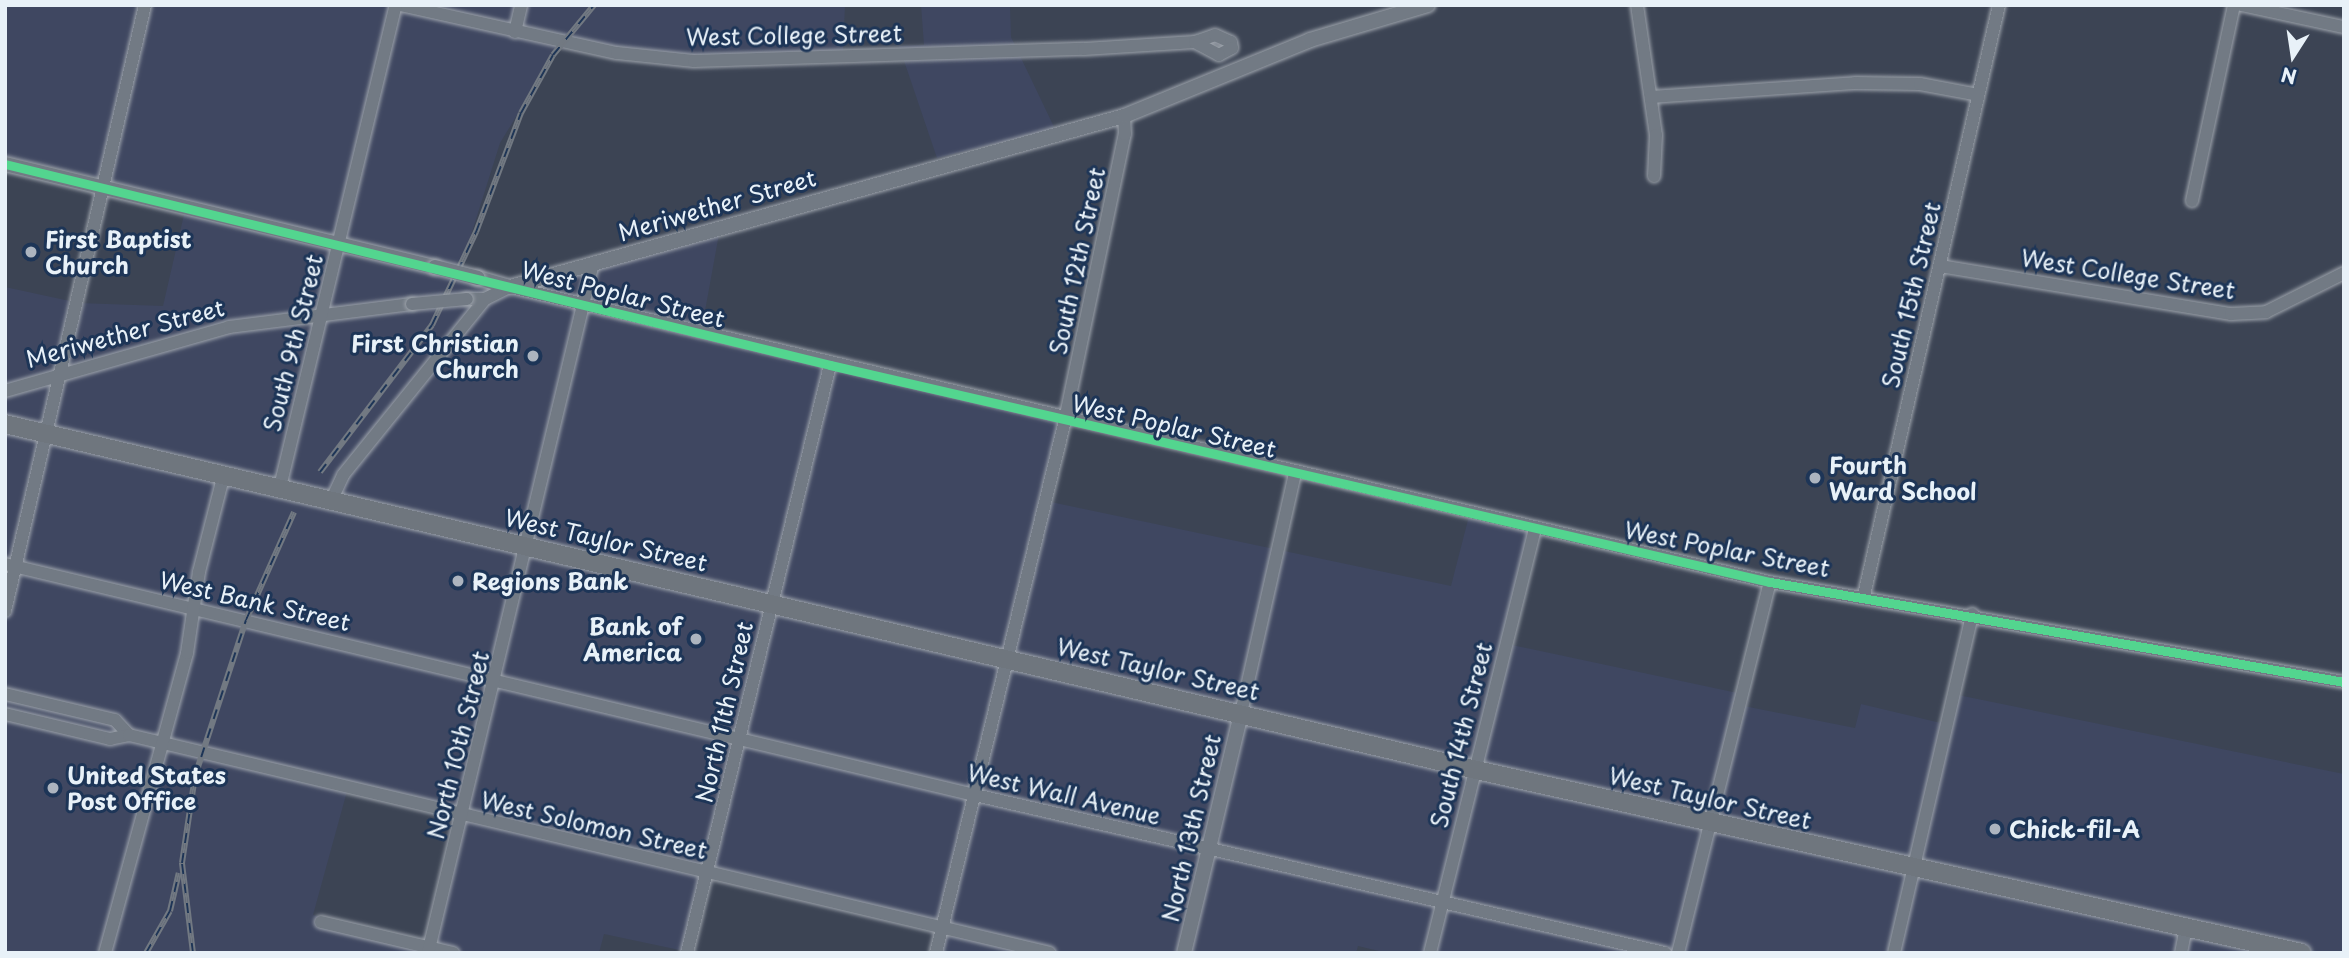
<!DOCTYPE html>
<html>
<head>
<meta charset="utf-8">
<style>
  body { margin:0 }
  #map { position:relative; width:2349px; height:958px; overflow:hidden; background:#3c4454; font-family:"Playpen Sans",sans-serif }
  div>[style] { position:absolute }
  .built>* { inset:0; background:#3f4761 }
  .roads { filter:drop-shadow(0 0 2px #9da3ab) drop-shadow(0 0 2px #9da3ab) }
  .minor>* { height:12px; margin:-6px; padding:0 6px; transform-origin:6px; border-radius:6px; background:#727a84 }
  .tertiary>* { height:14px; margin:-7px; padding:0 7px; transform-origin:7px; border-radius:7px; background:#727a84 }
  .primary>* { height:18px; margin:-9px; padding:0 9px; transform-origin:9px; border-radius:9px; background:#6f767e }
  .rail>* { height:6px; margin-top:-3px; transform-origin:0; background:repeating-linear-gradient(90deg,#1d3557 0 10px,#727982 0 20px); box-sizing:border-box; border-block:2px solid #727982 }
  .bridges { filter:drop-shadow(0 0 2px #9da3ab) drop-shadow(0 0 2px #9da3ab) }
  .minor-bridge>* { height:12px; margin:-6px; padding:0 6px; transform-origin:6px; border-radius:6px; background:#727a84 }
  .tertiary-bridge>* { height:14px; margin:-7px; padding:0 7px; transform-origin:7px; border-radius:7px; background:#727a84 }
  .cycleway>* { height:9px; margin:-4.5px; padding:0 4.5px; transform-origin:4.5px; border-radius:4.5px; background:#53d58f }
  .dots>* { width:19px; height:19px; translate:-50% -50%; box-sizing:border-box; border:4px solid #1d3557; border-radius:50% }
  span { translate:-50% -50%; white-space:nowrap; text-align:center; line-height:1.15; -webkit-text-stroke:6px #1d3557; paint-order:stroke }
  .street-label { font-size:23px; color:#e8f1f8 }
  .poi-label { font-size:23px; color:#e8f1f8; font-weight:700 }
  .left { translate:0 -50%; text-align:left }
  .right { translate:-100% -50%; text-align:right }
  .frame { position:absolute; inset:0; border:7px solid #e8f1f8; pointer-events:none }
  .north { position:absolute; left:2258px; top:21px; width:70px; height:70px; -webkit-text-stroke:5px #1d3557; paint-order:stroke; rotate:192deg; font-size:19px; font-weight:700; line-height:28px; text-align:center; color:#e8f1f8 }
  .north::after { content:''; display:block; margin:auto; width:24px; height:32px; background:#e8f1f8; clip-path:polygon(50% 0,100% 100%,50% 72%,0 100%) }
</style>
</head>
<body>
<div id="map">
  <div class="built">
    <div style="clip-path:polygon(evenodd,5px 5px,845px 5px,843px 52px,698px 56px,561px 43px,500px 143px,460px 270px,517px 285px,719px 234px,701px 333px,1061px 422px,1046px 501px,1451px 586px,1469px 516px,1533px 533px,1507px 644px,1747px 695px,1744px 706px,1855px 728px,1861px 704px,1945px 724px,1953px 694px,2344px 774px,2344px 953px,1387px 953px,1358px 946px,1356px 953px,934px 953px,942px 922px,707px 870px,689px 952px,604px 934px,599px 953px,5px 953px,5px 287px,79px 303px,163px 306px,186px 206px,115px 182px,5px 156px,5px 5px,349px 784px,466px 810px,431px 946px,313px 915px,349px 784px)"></div>
    <div style="clip-path:polygon(921px 5px,1010px 5px,1011px 37px,1055px 129px,937px 158px,899px 46px,924px 45px)"></div>
  </div>
  <div class="roads">
    <div class="minor">
      <div style="left:400px;top:5px;width:222px;rotate:12.5deg"></div>
      <div style="left:617px;top:53px;width:77px;rotate:5.9deg"></div>
      <div style="left:694px;top:61px;width:390px;rotate:-1.8deg"></div>
      <div style="left:1084px;top:49px;width:111px;rotate:-3.6deg"></div>
      <div style="left:1195px;top:42px;width:21px;rotate:-19deg"></div>
      <div style="left:1215px;top:35px;width:17px;rotate:24deg"></div>
      <div style="left:1231px;top:42px;width:6px;rotate:81deg"></div>
      <div style="left:1232px;top:48px;width:15px;rotate:152deg"></div>
      <div style="left:1219px;top:55px;width:27px;rotate:-152deg"></div>
      <div style="left:1637px;top:5px;width:131px;rotate:81.7deg"></div>
      <div style="left:1656px;top:135px;width:41px;rotate:92.8deg"></div>
      <div style="left:2241px;top:5px;width:105px;rotate:12.1deg"></div>
      <div style="left:515px;top:32px;width:28px;rotate:-77deg"></div>
      <div style="left:1651px;top:97px;width:204px;rotate:-3.9deg"></div>
      <div style="left:1855px;top:83px;width:65px;rotate:0.9deg"></div>
      <div style="left:1920px;top:84px;width:59px;rotate:10.7deg"></div>
      <div style="left:2192px;top:201px;width:200px;rotate:-77.9deg"></div>
      <div style="left:1940px;top:266px;width:295px;rotate:9.4deg"></div>
      <div style="left:2231px;top:314px;width:35px;rotate:-3deg"></div>
      <div style="left:2266px;top:312px;width:87px;rotate:-26.6deg"></div>
      <div style="left:467px;top:299px;width:18px"></div>
      <div style="left:485px;top:299px;width:28px;rotate:-26deg"></div>
      <div style="left:510px;top:287px;width:1294px;rotate:13.18deg"></div>
      <div style="left:1770px;top:582px;width:583px;rotate:9.88deg"></div>
      <div style="left:5px;top:391px;width:233px;rotate:-15.9deg"></div>
      <div style="left:229px;top:327px;width:184px;rotate:-7.2deg"></div>
      <div style="left:280px;top:487px;width:496px;rotate:-76.5deg"></div>
      <div style="left:332px;top:499px;width:26px;rotate:-65deg"></div>
      <div style="left:343px;top:475px;width:226px;rotate:-51.1deg"></div>
      <div style="left:5px;top:564px;width:997px;rotate:13.4deg"></div>
      <div style="left:975px;top:795px;width:708px;rotate:12.9deg"></div>
      <div style="left:1864px;top:595px;width:605px;rotate:-77.11deg"></div>
      <div style="left:5px;top:611px;width:622px;rotate:-76.99deg"></div>
      <div style="left:5px;top:694px;width:113px;rotate:13.3deg"></div>
      <div style="left:115px;top:720px;width:21px;rotate:47deg"></div>
      <div style="left:1241px;top:713px;width:245px;rotate:-77.3deg"></div>
      <div style="left:5px;top:714px;width:108px;rotate:13.4deg"></div>
      <div style="left:110px;top:739px;width:19px;rotate:-12deg"></div>
      <div style="left:129px;top:735px;width:946px;rotate:13.32deg"></div>
      <div style="left:321px;top:922px;width:136px;rotate:13.2deg"></div>
      <div style="left:105px;top:953px;width:311px;rotate:-74.7deg"></div>
      <div style="left:187px;top:653px;width:82px;rotate:-81.6deg"></div>
      <div style="left:199px;top:572px;width:101px;rotate:-75.7deg"></div>
      <div style="left:428px;top:953px;width:709px;rotate:-76.55deg"></div>
      <div style="left:687px;top:953px;width:605px;rotate:-76.33deg"></div>
      <div style="left:936px;top:953px;width:548px;rotate:-76.39deg"></div>
      <div style="left:1065px;top:420px;width:292px;rotate:-78.2deg"></div>
      <div style="left:1125px;top:134px;width:18px;rotate:-93deg"></div>
      <div style="left:1430px;top:953px;width:437px;rotate:-76.1deg"></div>
      <div style="left:1678px;top:953px;width:382px;rotate:-76.1deg"></div>
      <div style="left:1894px;top:953px;width:348px;rotate:-77deg"></div>
      <div style="left:2181px;top:953px;width:25px;rotate:-79deg"></div>
    </div>
    <div class="tertiary">
      <div style="left:5px;top:164px;width:442px;rotate:13.5deg"></div>
      <div style="left:478px;top:278px;width:33px;rotate:16deg"></div>
      <div style="left:510px;top:287px;width:637px;rotate:-15.56deg"></div>
      <div style="left:1124px;top:116px;width:201px;rotate:-22.2deg"></div>
      <div style="left:1310px;top:40px;width:123px;rotate:-16.5deg"></div>
      <div style="left:1184px;top:953px;width:247px;rotate:-76.6deg"></div>
    </div>
    <div class="primary">
      <div style="left:5px;top:424px;width:1507px;rotate:13.23deg"></div>
      <div style="left:1472px;top:769px;width:850px;rotate:12.5deg"></div>
    </div>
  </div>
  <div class="rail">
    <div style="left:320px;top:472px;width:185px;rotate:-52.7deg"></div>
    <div style="left:432px;top:325px;width:103px;rotate:-64.7deg"></div>
    <div style="left:476px;top:232px;width:127px;rotate:-69.3deg"></div>
    <div style="left:521px;top:113px;width:66px;rotate:-61.1deg"></div>
    <div style="left:553px;top:55px;width:65px;rotate:-50.6deg"></div>
    <div style="left:146px;top:953px;width:48px;rotate:-60.3deg"></div>
    <div style="left:170px;top:911px;width:39px;rotate:-77deg"></div>
    <div style="left:193px;top:953px;width:91px;rotate:-97deg"></div>
    <div style="left:182px;top:863px;width:88px;rotate:-81.5deg"></div>
    <div style="left:195px;top:776px;width:164px;rotate:-71.9deg"></div>
    <div style="left:246px;top:620px;width:118px;rotate:-66deg"></div>
  </div>
  <div class="bridges">
    <div class="minor-bridge">
      <div style="left:412px;top:304px;width:55px;rotate:-5.2deg"></div>
    </div>
    <div class="tertiary-bridge">
      <div style="left:435px;top:267px;width:44px;rotate:14.3deg"></div>
    </div>
  </div>
  <div class="cycleway">
    <div style="left:5px;top:164px;width:849px;rotate:13.69deg"></div>
    <div style="left:830px;top:365px;width:965px;rotate:13deg"></div>
    <div style="left:1770px;top:582px;width:583px;rotate:9.88deg"></div>
  </div>
  <div class="dots">
    <div style="left:31px;top:252px;background:#acb4bf"></div>
    <div style="left:533px;top:356px;background:#acb4bf"></div>
    <div style="left:1815px;top:478px;background:#acb4bf"></div>
    <div style="left:458px;top:581px;background:#acb4bf"></div>
    <div style="left:696px;top:639px;background:#acb4bf"></div>
    <div style="left:53px;top:788px;background:#acb4bf"></div>
    <div style="left:1995px;top:829px;background:#acb4bf"></div>
  </div>
  <div class="street-label">
    <span style="left:794px;top:35px;rotate:-1deg">West College Street</span>
    <span style="left:717px;top:205px;rotate:-16deg">Meriwether Street</span>
    <span style="left:1077px;top:261px;rotate:-78deg">South 12th Street</span>
    <span style="left:2128px;top:274px;rotate:9deg">West College Street</span>
    <span style="left:623px;top:294px;rotate:14deg">West Poplar Street</span>
    <span style="left:1911px;top:295px;rotate:-77deg">South 15th Street</span>
    <span style="left:125px;top:333px;rotate:-15deg">Meriwether Street</span>
    <span style="left:293px;top:343px;rotate:-76deg">South 9th Street</span>
    <span style="left:1174px;top:426px;rotate:13deg">West Poplar Street</span>
    <span style="left:606px;top:540px;rotate:13deg">West Taylor Street</span>
    <span style="left:1727px;top:549px;rotate:11deg">West Poplar Street</span>
    <span style="left:255px;top:601px;rotate:13deg">West Bank Street</span>
    <span style="left:1158px;top:669px;rotate:13deg">West Taylor Street</span>
    <span style="left:724px;top:712px;rotate:-77deg">North 11th Street</span>
    <span style="left:1461px;top:735px;rotate:-76deg">South 14th Street</span>
    <span style="left:458px;top:745px;rotate:-76deg">North 10th Street</span>
    <span style="left:1064px;top:794px;rotate:13deg">West Wall Avenue</span>
    <span style="left:1710px;top:798px;rotate:13deg">West Taylor Street</span>
    <span style="left:594px;top:825px;rotate:13deg">West Solomon Street</span>
    <span style="left:1191px;top:828px;rotate:-77deg">North 13th Street</span>
  </div>
  <div class="poi-label">
    <span class="left" style="left:45px;top:252px">First Baptist<br>Church</span>
    <span class="right" style="left:519px;top:356px">First Christian<br>Church</span>
    <span class="left" style="left:1829px;top:478px">Fourth<br>Ward School</span>
    <span class="left" style="left:472px;top:581px">Regions Bank</span>
    <span class="right" style="left:682px;top:639px">Bank of<br>America</span>
    <span class="left" style="left:67px;top:788px">United States<br>Post Office</span>
    <span class="left" style="left:2009px;top:829px">Chick-fil-A</span>
  </div>
  <div class="frame"></div>
  <div class="north">N</div>
</div>
</body>
</html>
